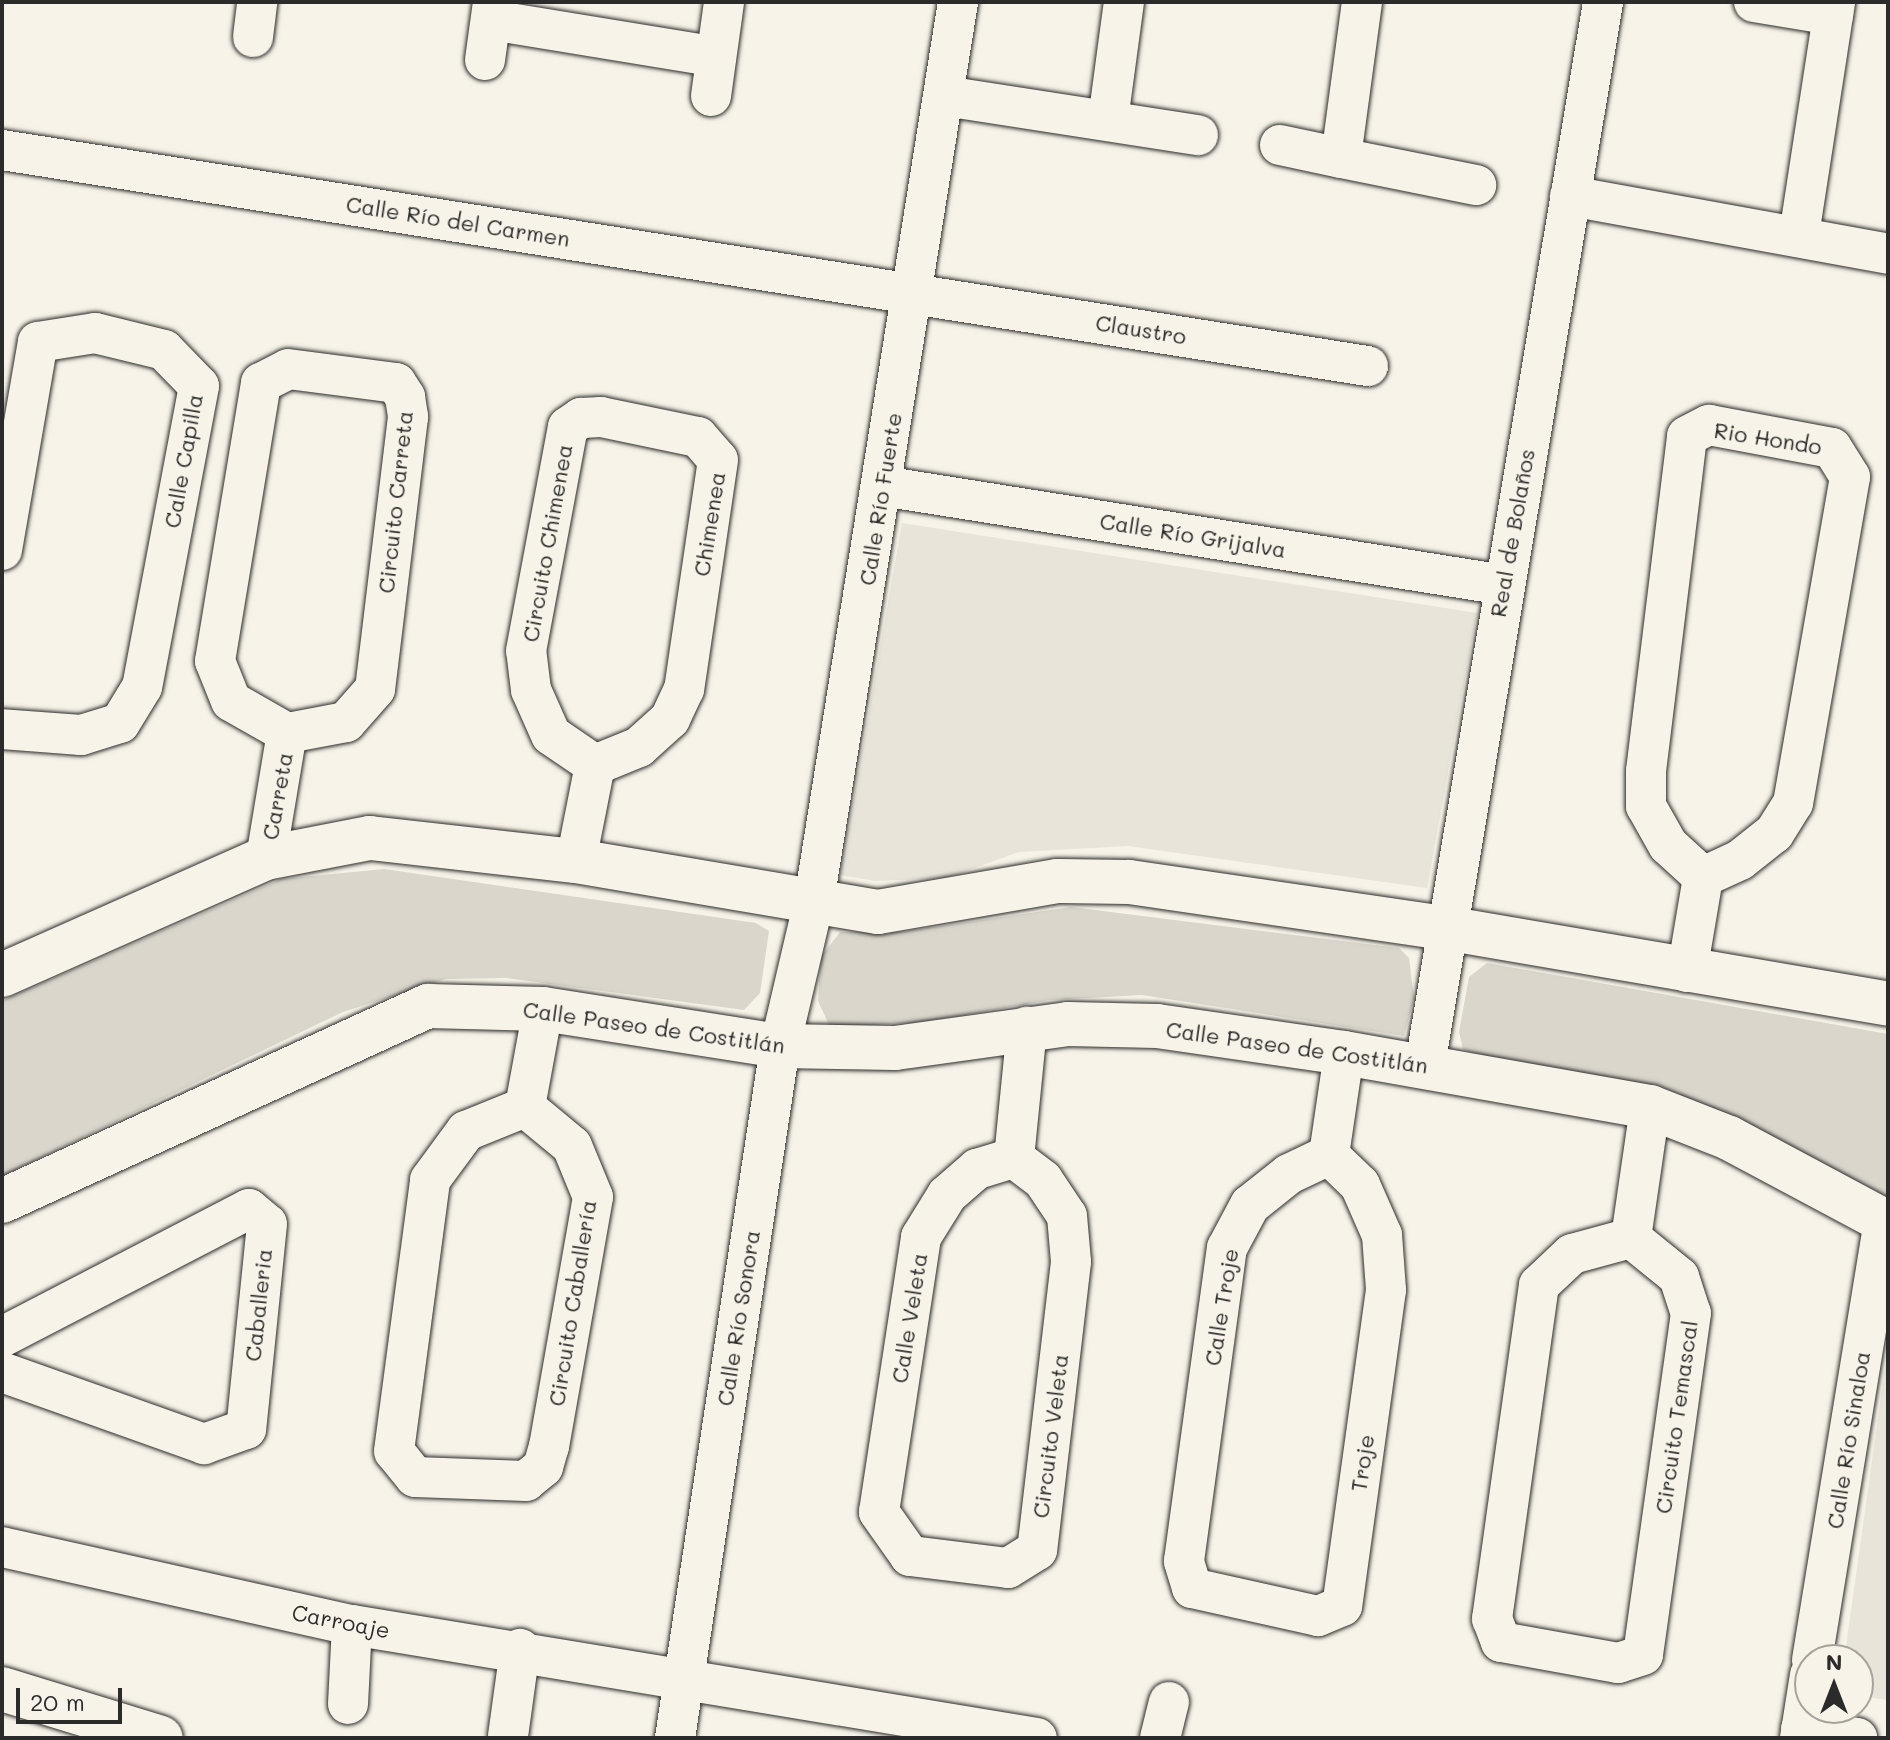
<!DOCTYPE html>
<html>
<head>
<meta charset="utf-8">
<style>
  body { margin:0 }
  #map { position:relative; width:1890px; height:1740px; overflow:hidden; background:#f7f3e8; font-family:Mali,sans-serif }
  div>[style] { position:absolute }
  .built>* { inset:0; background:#e8e4da }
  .green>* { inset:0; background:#dad6cc }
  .roads { filter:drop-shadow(0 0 2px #2b2b2b) drop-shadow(0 0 2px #2b2b2b) }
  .street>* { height:40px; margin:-20px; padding:0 20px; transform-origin:20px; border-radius:20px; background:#f7f3e8 }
  .secondary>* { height:44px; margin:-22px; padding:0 22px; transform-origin:22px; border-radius:22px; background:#f7f3e8 }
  span { translate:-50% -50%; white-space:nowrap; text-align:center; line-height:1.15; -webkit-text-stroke:6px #f7f3e8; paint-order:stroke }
  .street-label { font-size:22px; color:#2b2b2b }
  .frame { position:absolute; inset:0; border:4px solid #2b2b2b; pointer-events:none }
  .north { position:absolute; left:1794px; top:1644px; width:80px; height:80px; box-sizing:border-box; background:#f7f3e8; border:2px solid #a5a39c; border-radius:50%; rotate:0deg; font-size:22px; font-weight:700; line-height:32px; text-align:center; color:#2b2b2b }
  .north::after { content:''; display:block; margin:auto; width:28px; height:36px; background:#2b2b2b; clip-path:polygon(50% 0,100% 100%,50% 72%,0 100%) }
  .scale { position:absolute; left:16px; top:1688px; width:106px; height:36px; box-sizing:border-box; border:4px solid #2b2b2b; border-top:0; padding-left:10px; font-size:24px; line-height:28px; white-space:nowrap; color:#2b2b2b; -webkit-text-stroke:6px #f7f3e8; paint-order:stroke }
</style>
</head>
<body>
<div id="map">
  <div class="built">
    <div style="clip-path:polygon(902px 523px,1477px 613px,1427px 888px,1128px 846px,1019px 852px,947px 878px,875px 881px,840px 875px)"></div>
    <div style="clip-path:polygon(1888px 1347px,1888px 1700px,1858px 1696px,1858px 1660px,1844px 1660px)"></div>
  </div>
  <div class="green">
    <div style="clip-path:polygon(384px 869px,756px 923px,769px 931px,760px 993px,744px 1010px,507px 978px,446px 979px,343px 1012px,2px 1176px,2px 1001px,281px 879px)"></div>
    <div style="clip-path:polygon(1071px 907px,1399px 948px,1409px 958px,1414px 998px,1404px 1036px,1142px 995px,1050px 1000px,924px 1022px,830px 1027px,818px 1001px,821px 957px,840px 932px,900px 932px)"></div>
    <div style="clip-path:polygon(1487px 963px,1888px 1034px,1888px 1211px,1463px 1049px,1459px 1032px,1469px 977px)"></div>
  </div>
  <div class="roads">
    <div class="street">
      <div style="left:1362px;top:2px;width:157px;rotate:97.7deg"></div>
      <div style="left:1341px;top:158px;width:138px;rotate:11.3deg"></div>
      <div style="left:1754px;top:2px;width:80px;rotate:9.3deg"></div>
      <div style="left:491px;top:20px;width:228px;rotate:9.3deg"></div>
      <div style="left:253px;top:37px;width:35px;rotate:-83deg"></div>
      <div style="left:485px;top:60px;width:59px;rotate:-82.1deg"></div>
      <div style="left:711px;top:96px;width:95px;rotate:-82.1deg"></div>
      <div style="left:945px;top:96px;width:256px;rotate:8.8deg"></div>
      <div style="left:1108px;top:120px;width:119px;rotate:-82.3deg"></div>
      <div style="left:1280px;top:145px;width:62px;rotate:12deg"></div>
      <div style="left:2px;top:150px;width:1383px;rotate:8.99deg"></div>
      <div style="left:1570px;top:196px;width:323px;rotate:10.3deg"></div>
      <div style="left:1799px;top:235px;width:236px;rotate:-81.2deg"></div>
      <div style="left:288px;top:369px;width:109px;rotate:7.4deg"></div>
      <div style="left:396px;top:383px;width:17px;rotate:57deg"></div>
      <div style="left:405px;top:397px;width:20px;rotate:81deg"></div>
      <div style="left:408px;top:417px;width:274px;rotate:96.9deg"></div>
      <div style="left:375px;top:689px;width:44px;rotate:131.3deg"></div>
      <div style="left:346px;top:722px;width:60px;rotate:169.4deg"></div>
      <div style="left:287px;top:733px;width:64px;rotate:-150.3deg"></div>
      <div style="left:231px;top:701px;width:43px;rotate:-111.8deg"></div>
      <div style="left:215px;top:661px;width:282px;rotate:-80.6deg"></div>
      <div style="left:261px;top:383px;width:30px;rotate:-27deg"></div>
      <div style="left:601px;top:417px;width:99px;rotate:11.7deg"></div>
      <div style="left:698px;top:437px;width:30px;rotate:49deg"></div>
      <div style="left:718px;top:460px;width:232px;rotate:98.4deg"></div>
      <div style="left:684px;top:689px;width:33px;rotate:115deg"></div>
      <div style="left:670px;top:719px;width:42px;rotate:137.9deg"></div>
      <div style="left:639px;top:747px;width:48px;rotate:157.8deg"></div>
      <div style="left:595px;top:765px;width:53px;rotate:-145.7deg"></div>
      <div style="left:551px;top:735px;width:49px;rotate:-114deg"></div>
      <div style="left:531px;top:690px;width:39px;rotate:-97deg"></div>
      <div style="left:526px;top:651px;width:228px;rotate:-79.4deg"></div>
      <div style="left:568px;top:427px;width:16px;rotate:-35deg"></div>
      <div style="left:581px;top:418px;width:20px;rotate:-3deg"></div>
      <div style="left:1709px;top:425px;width:125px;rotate:10.6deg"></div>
      <div style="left:1832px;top:448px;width:34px;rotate:58deg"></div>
      <div style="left:1850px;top:477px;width:331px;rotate:99.9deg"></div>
      <div style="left:1793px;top:803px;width:36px;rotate:122deg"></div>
      <div style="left:1774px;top:833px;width:43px;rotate:141.5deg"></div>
      <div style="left:1740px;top:860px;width:41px;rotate:155.3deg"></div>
      <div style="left:1703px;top:877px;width:47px;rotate:-137.6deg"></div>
      <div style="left:1668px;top:845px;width:45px;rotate:-119.4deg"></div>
      <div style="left:1646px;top:806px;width:35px;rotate:-90deg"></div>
      <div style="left:1646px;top:771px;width:337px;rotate:-83deg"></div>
      <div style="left:1687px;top:436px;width:25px;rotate:-27deg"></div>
      <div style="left:882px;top:486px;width:630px;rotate:9.04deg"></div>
      <div style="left:2px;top:550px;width:211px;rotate:-80.2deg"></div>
      <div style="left:38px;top:342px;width:58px;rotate:-9deg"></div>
      <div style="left:95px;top:333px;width:71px;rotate:13.8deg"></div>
      <div style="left:164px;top:350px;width:50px;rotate:45.8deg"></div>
      <div style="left:199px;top:386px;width:306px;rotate:100.7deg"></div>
      <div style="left:142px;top:687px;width:42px;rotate:121.4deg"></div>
      <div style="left:120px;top:723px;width:41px;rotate:162.9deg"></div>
      <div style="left:81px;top:735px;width:79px;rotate:-175.7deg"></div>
      <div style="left:266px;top:858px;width:127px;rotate:-80.5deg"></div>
      <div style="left:576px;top:861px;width:98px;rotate:-78.8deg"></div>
      <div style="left:1687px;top:972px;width:96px;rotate:-80.4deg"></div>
      <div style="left:1425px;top:1065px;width:1078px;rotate:-80.49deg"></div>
      <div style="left:525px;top:1107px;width:61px;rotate:39.7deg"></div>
      <div style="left:572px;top:1146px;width:55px;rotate:67.6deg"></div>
      <div style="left:593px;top:1197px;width:253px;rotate:100deg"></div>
      <div style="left:549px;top:1446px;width:22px;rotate:106deg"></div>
      <div style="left:543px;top:1467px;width:22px;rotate:141deg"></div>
      <div style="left:526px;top:1481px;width:111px;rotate:-177.9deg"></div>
      <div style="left:415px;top:1477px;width:33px;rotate:-129deg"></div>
      <div style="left:394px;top:1451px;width:273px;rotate:-82.4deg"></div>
      <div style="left:430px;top:1180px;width:61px;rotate:-53.7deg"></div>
      <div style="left:466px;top:1131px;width:64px;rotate:-22.1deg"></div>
      <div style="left:525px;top:1107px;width:100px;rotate:-79.6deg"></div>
      <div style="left:1329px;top:1155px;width:43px;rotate:44.1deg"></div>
      <div style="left:1360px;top:1185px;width:55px;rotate:66.3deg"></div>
      <div style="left:1382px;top:1235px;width:55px;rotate:85.8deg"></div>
      <div style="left:1386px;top:1290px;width:319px;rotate:97.9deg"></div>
      <div style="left:1342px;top:1606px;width:26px;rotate:157deg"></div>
      <div style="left:1318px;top:1616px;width:129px;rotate:-167.5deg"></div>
      <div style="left:1192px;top:1588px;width:28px;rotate:-107deg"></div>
      <div style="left:1184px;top:1561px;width:316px;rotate:-82.2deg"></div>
      <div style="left:1227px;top:1248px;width:49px;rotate:-61.9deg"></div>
      <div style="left:1250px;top:1205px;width:50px;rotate:-38.5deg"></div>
      <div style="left:1289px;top:1174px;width:44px;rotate:-25.4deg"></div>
      <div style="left:1329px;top:1155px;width:103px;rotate:-81.6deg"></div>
      <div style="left:1014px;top:1158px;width:36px;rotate:37deg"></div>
      <div style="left:1043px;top:1180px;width:43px;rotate:56.3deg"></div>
      <div style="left:1067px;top:1216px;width:46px;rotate:85deg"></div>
      <div style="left:1071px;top:1262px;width:290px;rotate:96.7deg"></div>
      <div style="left:1037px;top:1550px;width:34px;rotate:148deg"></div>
      <div style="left:1008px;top:1568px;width:99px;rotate:-173deg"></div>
      <div style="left:910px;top:1556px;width:54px;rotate:-125.2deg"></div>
      <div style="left:879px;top:1512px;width:278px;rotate:-81.3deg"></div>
      <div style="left:921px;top:1237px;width:49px;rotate:-58.2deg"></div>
      <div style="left:947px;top:1195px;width:40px;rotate:-41deg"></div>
      <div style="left:977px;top:1169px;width:39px;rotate:-17deg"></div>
      <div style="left:1014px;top:1158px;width:132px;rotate:-84.3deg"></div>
      <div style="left:1631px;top:1238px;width:62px;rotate:39.1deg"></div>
      <div style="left:1679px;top:1277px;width:38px;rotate:72deg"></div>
      <div style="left:1691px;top:1313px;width:345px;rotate:98deg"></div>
      <div style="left:1643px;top:1655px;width:26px;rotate:162deg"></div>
      <div style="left:1618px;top:1663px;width:119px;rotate:-169.8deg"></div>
      <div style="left:1501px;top:1642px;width:25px;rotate:-111deg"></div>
      <div style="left:1492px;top:1619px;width:337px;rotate:-82deg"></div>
      <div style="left:1539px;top:1285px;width:45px;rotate:-43.2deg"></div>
      <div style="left:1572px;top:1254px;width:61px;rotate:-15.2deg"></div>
      <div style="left:1631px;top:1238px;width:132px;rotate:-81.7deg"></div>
      <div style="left:2px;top:1337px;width:278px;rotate:-27.4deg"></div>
      <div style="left:249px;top:1209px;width:23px;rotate:40deg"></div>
      <div style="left:267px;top:1224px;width:206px;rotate:95.8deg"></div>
      <div style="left:246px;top:1429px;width:45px;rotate:160.3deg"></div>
      <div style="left:204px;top:1444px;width:214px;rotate:-160.4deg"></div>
      <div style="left:2px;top:1547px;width:359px;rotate:12.6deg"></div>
      <div style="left:352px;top:1625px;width:694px;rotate:9.37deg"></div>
      <div style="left:1812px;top:1660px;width:446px;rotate:-80.7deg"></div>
      <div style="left:348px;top:1704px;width:79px;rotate:-87.1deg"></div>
      <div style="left:1801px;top:1729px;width:57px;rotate:9.1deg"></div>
      <div style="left:508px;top:1736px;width:88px;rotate:-82.1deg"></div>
      <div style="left:675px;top:1738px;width:700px;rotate:-81.37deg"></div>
      <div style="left:780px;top:1046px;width:149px;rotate:-76.8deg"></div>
      <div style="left:814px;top:901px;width:910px;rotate:-80.9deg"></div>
      <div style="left:1160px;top:1738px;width:37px;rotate:-76deg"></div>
      <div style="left:1800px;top:1738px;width:64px;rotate:-81deg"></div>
    </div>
    <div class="secondary">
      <div style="left:2px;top:975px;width:289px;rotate:-23.9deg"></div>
      <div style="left:266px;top:858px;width:106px;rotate:-10.9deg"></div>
      <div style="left:370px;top:838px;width:207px;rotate:6.4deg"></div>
      <div style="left:576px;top:861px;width:306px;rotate:9.6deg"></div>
      <div style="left:878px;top:912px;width:182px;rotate:-9.8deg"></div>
      <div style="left:1057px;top:881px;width:72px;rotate:0.8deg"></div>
      <div style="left:1129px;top:882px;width:319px;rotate:8.3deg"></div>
      <div style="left:1445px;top:928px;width:449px;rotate:9.7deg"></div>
      <div style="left:2px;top:1201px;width:469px;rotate:-24.6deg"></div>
      <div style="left:428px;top:1006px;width:115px;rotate:1.5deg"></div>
      <div style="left:543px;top:1009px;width:240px;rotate:8.9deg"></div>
      <div style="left:780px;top:1046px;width:115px;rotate:1deg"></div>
      <div style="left:895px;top:1048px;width:175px;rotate:-7.9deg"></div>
      <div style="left:1068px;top:1024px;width:89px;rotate:1.3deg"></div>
      <div style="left:1157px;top:1026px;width:189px;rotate:8.2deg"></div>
      <div style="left:1344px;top:1053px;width:311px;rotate:10deg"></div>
      <div style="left:1650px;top:1107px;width:85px;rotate:21.4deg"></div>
      <div style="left:1729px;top:1138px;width:180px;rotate:28.1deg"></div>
      <div style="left:2px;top:1689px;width:166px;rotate:17.1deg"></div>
    </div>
  </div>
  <div class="street-label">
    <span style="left:458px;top:221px;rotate:9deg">Calle Río del Carmen</span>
    <span style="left:1141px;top:329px;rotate:9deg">Claustro</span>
    <span style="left:1768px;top:438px;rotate:9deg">Rio Hondo</span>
    <span style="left:183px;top:461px;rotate:-80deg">Calle Capilla</span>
    <span style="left:880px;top:499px;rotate:-81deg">Calle Río Fuerte</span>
    <span style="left:395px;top:502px;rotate:-84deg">Circuito Carreta</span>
    <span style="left:709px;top:524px;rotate:-81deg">Chimenea</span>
    <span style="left:1512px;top:533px;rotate:-80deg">Real de Bolaños</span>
    <span style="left:1193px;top:535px;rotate:9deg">Calle Río Grijalva</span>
    <span style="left:547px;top:543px;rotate:-80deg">Circuito Chimenea</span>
    <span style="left:277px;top:796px;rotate:-80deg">Carreta</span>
    <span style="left:654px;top:1027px;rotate:8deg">Calle Paseo de Costitlán</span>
    <span style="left:1297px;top:1047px;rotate:8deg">Calle Paseo de Costitlán</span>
    <span style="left:572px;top:1303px;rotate:-81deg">Circuito Caballería</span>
    <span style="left:258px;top:1305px;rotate:-84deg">Caballeria</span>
    <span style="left:1221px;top:1307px;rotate:-81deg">Calle Troje</span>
    <span style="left:738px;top:1318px;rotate:-81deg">Calle Río Sonora</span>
    <span style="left:909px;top:1318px;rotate:-81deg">Calle Veleta</span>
    <span style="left:1676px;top:1417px;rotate:-82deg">Circuito Temascal</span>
    <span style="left:1050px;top:1436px;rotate:-83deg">Circuito Veleta</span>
    <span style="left:1848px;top:1440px;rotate:-81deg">Calle Río Sinaloa</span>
    <span style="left:1362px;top:1463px;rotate:-82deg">Troje</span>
    <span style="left:341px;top:1621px;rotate:11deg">Carroaje</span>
  </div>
  <div class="frame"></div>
  <div class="north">N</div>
  <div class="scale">20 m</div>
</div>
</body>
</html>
